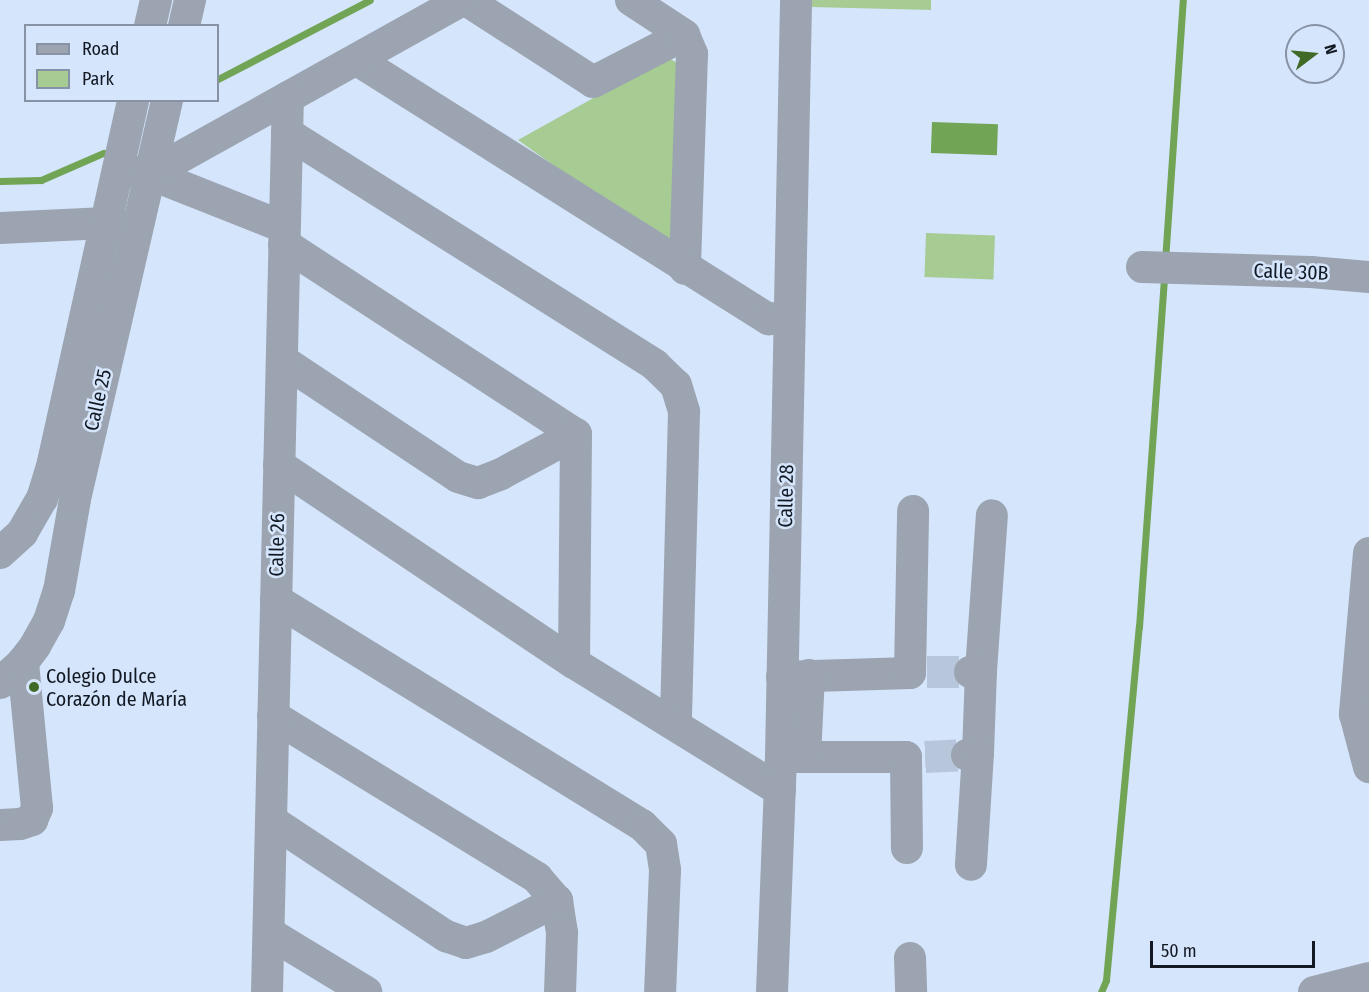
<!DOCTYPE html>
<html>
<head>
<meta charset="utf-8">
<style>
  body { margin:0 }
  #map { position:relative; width:1369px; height:992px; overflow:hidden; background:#d5e5fc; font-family:"Fira Sans Condensed",sans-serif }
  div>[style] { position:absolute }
  .green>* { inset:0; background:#a6cb93; transform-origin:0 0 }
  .water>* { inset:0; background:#71a454; transform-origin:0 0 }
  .stream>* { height:7px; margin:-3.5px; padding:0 3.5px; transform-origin:3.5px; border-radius:3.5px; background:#71a454 }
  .minor-tunnel>* { height:32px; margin-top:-16px; transform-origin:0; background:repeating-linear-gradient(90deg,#b8c6db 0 32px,transparent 0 48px) }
  .minor>* { height:32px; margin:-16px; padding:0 16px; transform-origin:16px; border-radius:16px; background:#9ba4b0 }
  .dots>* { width:16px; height:16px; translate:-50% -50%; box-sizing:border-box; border:3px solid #d5e5fc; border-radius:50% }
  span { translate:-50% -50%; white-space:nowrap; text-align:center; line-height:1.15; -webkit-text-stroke:5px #d5e5fc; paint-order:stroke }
  .street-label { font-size:20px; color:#121923 }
  .poi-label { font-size:20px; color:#121923 }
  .left { translate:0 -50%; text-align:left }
  .legend { position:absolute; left:24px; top:24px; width:195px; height:78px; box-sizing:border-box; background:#d5e5fc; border:2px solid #8793a5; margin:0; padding:8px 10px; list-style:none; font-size:18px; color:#121923 }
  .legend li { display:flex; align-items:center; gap:12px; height:30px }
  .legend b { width:30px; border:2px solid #8793a5 }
  .north { position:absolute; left:1285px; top:24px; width:60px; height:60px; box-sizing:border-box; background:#d5e5fc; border:2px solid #8793a5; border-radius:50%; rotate:74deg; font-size:16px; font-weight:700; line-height:24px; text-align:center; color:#121923 }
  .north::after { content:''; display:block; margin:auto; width:21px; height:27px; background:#406a26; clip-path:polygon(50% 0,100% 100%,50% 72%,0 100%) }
  .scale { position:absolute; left:1150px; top:941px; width:165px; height:27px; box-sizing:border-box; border:3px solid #121923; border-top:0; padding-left:8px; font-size:18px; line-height:21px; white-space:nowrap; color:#121923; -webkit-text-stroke:4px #d5e5fc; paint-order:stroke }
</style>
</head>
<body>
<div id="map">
  <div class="green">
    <div style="clip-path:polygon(811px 0,931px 0,931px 10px,811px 7px)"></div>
    <div style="clip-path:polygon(667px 57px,684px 67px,677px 253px,518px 140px)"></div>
    <div style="left:926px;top:233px;width:69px;height:44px;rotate:2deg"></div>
  </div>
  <div class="water">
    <div style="left:932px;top:122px;width:66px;height:31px;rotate:2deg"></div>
  </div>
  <div class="stream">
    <div style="left:218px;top:79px;width:171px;rotate:-27.5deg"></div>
    <div style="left:0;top:181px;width:41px;rotate:-1.4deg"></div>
    <div style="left:41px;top:180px;width:68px;rotate:-23.5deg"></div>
    <div style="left:1165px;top:261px;width:262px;rotate:-86.1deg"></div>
    <div style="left:1101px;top:992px;width:13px;rotate:-67deg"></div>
    <div style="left:1106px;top:980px;width:355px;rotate:-84.7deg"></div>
    <div style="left:1139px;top:627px;width:353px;rotate:-85.9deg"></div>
  </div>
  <div class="minor-tunnel">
    <div style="left:927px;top:672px;width:43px"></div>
    <div style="left:925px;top:757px;width:42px;rotate:-2.7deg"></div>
  </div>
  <div class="minor">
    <div style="left:466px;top:0;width:151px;rotate:32.8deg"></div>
    <div style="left:593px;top:82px;width:102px;rotate:-27.3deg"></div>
    <div style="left:631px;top:0;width:64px;rotate:33.4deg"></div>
    <div style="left:684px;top:35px;width:21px;rotate:67deg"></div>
    <div style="left:692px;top:54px;width:215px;rotate:91.9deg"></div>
    <div style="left:150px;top:26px;width:27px;rotate:-77deg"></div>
    <div style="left:184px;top:26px;width:27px;rotate:-77deg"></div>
    <div style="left:357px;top:60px;width:487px;rotate:32.2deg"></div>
    <div style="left:769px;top:319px;width:20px;rotate:-9deg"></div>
    <div style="left:287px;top:133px;width:435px;rotate:32.2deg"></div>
    <div style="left:655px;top:365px;width:29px;rotate:44deg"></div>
    <div style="left:676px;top:385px;width:28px;rotate:73deg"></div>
    <div style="left:684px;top:412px;width:312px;rotate:91.5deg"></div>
    <div style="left:135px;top:172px;width:15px;rotate:8deg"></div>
    <div style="left:150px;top:174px;width:144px;rotate:21.6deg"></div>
    <div style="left:150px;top:174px;width:357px;rotate:-29.1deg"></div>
    <div style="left:0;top:228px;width:106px;rotate:-2.7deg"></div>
    <div style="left:106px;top:223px;width:19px;rotate:12deg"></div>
    <div style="left:284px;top:244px;width:348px;rotate:33.1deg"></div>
    <div style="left:1142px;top:267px;width:169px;rotate:1.7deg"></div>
    <div style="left:1311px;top:272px;width:58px;rotate:4.9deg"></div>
    <div style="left:282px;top:360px;width:211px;rotate:33.6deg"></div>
    <div style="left:458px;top:477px;width:21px;rotate:17deg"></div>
    <div style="left:478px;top:483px;width:25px;rotate:-21deg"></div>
    <div style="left:501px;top:474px;width:85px;rotate:-28.1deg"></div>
    <div style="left:279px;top:465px;width:355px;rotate:33.9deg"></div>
    <div style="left:574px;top:663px;width:242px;rotate:31.7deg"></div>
    <div style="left:0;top:553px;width:30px;rotate:-42deg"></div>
    <div style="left:22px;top:533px;width:39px;rotate:-60deg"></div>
    <div style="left:42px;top:499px;width:39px;rotate:-73deg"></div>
    <div style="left:53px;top:462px;width:371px;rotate:-77.5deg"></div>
    <div style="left:1369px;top:553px;width:162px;rotate:95deg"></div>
    <div style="left:1355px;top:714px;width:55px;rotate:75.2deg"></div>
    <div style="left:276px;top:600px;width:430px;rotate:31.6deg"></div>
    <div style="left:642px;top:825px;width:27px;rotate:45deg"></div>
    <div style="left:661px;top:844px;width:26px;rotate:81deg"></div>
    <div style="left:665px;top:870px;width:122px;rotate:92.3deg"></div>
    <div style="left:574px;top:663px;width:229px;rotate:-89.5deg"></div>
    <div style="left:970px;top:672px;width:11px;rotate:-5deg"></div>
    <div style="left:981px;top:671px;width:156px;rotate:-86deg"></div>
    <div style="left:782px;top:677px;width:128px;rotate:-1.8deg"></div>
    <div style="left:910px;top:673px;width:162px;rotate:-88.9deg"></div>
    <div style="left:0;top:683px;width:31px;rotate:-42deg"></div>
    <div style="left:23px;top:662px;width:20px;rotate:-53deg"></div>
    <div style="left:35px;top:646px;width:29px;rotate:-61deg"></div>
    <div style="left:49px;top:621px;width:32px;rotate:-72deg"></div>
    <div style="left:59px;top:591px;width:93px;rotate:-80.1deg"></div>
    <div style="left:75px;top:499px;width:409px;rotate:-77deg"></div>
    <div style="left:273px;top:716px;width:310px;rotate:31.5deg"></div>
    <div style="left:537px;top:878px;width:30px;rotate:49deg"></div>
    <div style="left:557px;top:901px;width:32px;rotate:81deg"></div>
    <div style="left:562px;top:933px;width:59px;rotate:91.9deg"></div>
    <div style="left:978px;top:753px;width:82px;rotate:-87.9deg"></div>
    <div style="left:967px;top:755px;width:11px;rotate:-10deg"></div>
    <div style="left:978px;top:753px;width:112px;rotate:93.6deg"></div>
    <div style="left:781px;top:757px;width:125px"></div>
    <div style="left:906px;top:757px;width:91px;rotate:89.4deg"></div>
    <div style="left:805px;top:757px;width:82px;rotate:-87.2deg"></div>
    <div style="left:272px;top:821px;width:209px;rotate:33.5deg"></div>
    <div style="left:446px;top:936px;width:21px;rotate:19deg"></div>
    <div style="left:466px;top:943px;width:21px;rotate:-17deg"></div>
    <div style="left:486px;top:937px;width:80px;rotate:-26.9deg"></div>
    <div style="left:0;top:825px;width:20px;rotate:-3deg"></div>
    <div style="left:20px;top:824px;width:13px;rotate:-18deg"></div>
    <div style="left:32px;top:820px;width:13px;rotate:-67deg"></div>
    <div style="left:37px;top:808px;width:147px;rotate:-95.5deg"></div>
    <div style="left:269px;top:933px;width:114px;rotate:31.3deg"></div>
    <div style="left:910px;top:958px;width:34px;rotate:88deg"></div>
    <div style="left:267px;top:992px;width:895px;rotate:-88.66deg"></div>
    <div style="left:772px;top:992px;width:235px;rotate:-87.8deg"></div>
    <div style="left:781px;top:757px;width:757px;rotate:-88.86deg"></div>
    <div style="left:1314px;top:992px;width:57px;rotate:-14.3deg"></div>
  </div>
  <div class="dots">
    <div style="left:34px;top:687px;background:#406a26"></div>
  </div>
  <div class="street-label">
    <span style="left:1291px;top:272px;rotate:2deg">Calle 30B</span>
    <span style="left:98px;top:400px;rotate:-77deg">Calle 25</span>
    <span style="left:786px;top:496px;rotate:-89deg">Calle 28</span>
    <span style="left:277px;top:545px;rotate:-89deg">Calle 26</span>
  </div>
  <div class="poi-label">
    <span class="left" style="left:46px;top:688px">Colegio Dulce<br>Corazón de María</span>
  </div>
  <ul class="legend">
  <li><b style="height:8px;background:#9ba4b0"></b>Road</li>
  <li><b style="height:16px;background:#a6cb93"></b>Park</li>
  </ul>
  <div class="north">N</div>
  <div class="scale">50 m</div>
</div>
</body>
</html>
